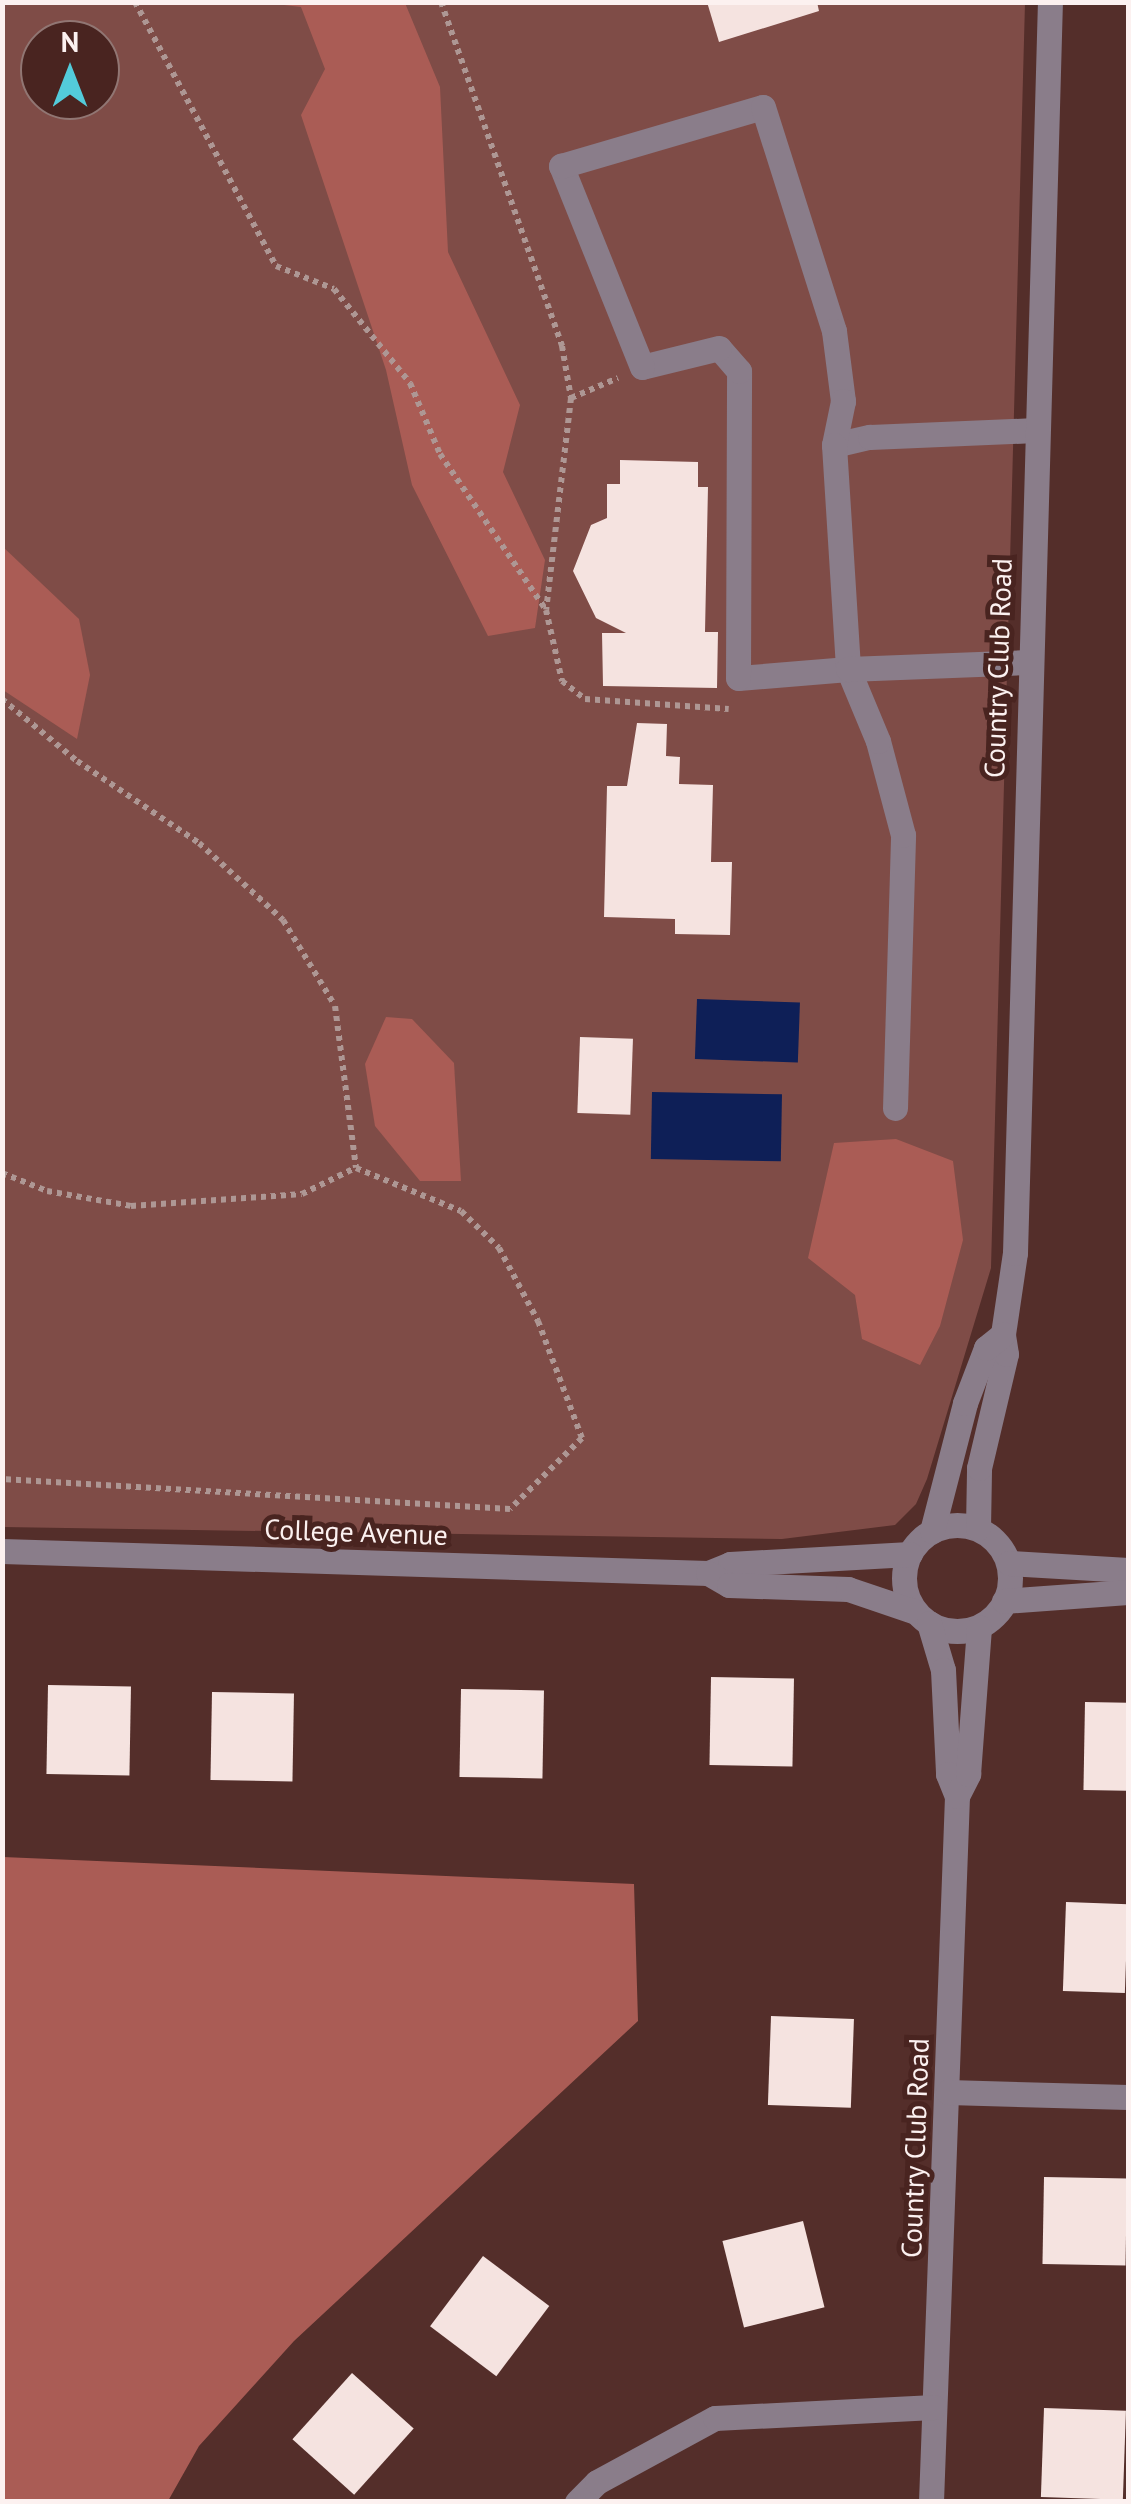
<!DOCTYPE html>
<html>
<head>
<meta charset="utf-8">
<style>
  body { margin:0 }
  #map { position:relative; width:1131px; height:2504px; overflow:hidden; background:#542e2a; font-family:"PT Sans",sans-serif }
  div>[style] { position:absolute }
  .green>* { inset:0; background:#7f4c47 }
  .forest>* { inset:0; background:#aa5c55 }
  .water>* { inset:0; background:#0e1f57; transform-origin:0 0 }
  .building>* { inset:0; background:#f5e3e0; transform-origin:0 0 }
  .path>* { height:6px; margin-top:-3px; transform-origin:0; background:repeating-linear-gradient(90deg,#ae9794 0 5px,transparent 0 10px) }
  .minor>* { height:25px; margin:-12.5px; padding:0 12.5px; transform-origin:12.5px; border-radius:12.5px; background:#8a7d8a }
  .minor>.ring { margin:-12.5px; padding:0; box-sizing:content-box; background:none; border:25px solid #8a7d8a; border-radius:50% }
  span { translate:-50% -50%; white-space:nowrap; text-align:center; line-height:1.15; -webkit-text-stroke:10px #492420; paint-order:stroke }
  .street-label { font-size:28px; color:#fcf1f0 }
  .frame { position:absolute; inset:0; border:5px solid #fcf1f0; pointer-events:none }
  .north { position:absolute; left:20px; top:20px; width:100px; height:100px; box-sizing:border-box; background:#492420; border:2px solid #917673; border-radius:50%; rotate:0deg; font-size:28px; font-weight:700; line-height:40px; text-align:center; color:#fcf1f0 }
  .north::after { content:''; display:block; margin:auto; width:35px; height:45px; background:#53cbda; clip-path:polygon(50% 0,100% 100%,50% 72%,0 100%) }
</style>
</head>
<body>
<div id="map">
  <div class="green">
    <div style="clip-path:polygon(evenodd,3px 3px,1025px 3px,991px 1268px,927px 1479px,916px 1504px,895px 1525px,782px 1539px,3px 1527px,3px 3px,40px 40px,100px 40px,100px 100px,40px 100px,40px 40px)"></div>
  </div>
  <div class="forest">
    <div style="clip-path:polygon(267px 3px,405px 3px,440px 87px,448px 252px,520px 405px,503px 472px,545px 560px,535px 628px,488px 636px,412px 485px,386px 370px,301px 115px,325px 69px,301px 7px)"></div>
    <div style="clip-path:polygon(2px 546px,79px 619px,90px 675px,77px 739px,3px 690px)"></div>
    <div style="clip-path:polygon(386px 1017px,412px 1019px,454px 1063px,461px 1181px,420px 1181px,375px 1126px,365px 1064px)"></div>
    <div style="clip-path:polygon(896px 1139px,953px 1161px,963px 1240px,940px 1326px,920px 1365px,862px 1339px,855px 1295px,808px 1258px,834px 1143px)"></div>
    <div style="clip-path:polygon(3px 1857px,634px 1884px,638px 2021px,294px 2341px,199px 2446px,168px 2501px,3px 2501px)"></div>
  </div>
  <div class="water">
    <div style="left:697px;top:999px;width:103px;height:60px;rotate:2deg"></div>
    <div style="left:652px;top:1092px;width:130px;height:67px;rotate:1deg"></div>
  </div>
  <div class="building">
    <div style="clip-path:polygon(707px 2px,817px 2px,819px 11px,719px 42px)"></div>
    <div style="clip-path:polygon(620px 460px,698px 462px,698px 487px,708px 487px,705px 632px,718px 632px,717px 688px,603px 686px,602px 633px,626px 633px,596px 618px,573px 571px,591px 525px,607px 518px,607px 484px,620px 484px)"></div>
    <div style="clip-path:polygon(637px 723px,667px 724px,666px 756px,680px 757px,679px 784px,713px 785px,711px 862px,732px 862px,730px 935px,675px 934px,675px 919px,604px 917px,607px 786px,627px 786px)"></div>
    <div style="left:580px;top:1037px;width:53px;height:76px;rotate:2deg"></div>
    <div style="left:711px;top:1677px;width:83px;height:88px;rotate:1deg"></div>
    <div style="left:48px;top:1685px;width:83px;height:89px;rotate:1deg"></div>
    <div style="left:461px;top:1689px;width:83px;height:88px;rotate:1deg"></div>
    <div style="left:212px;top:1692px;width:82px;height:88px;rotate:1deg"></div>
    <div style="left:1085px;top:1702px;width:43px;height:88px;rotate:1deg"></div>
    <div style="left:1066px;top:1902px;width:62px;height:89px;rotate:2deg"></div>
    <div style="left:771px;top:2016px;width:83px;height:89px;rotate:2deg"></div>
    <div style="left:1044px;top:2177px;width:83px;height:87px;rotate:1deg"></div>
    <div style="left:803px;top:2221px;width:89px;height:83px;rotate:76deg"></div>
    <div style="left:483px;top:2256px;width:83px;height:88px;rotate:37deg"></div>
    <div style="left:352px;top:2373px;width:83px;height:89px;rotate:42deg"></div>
    <div style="left:1044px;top:2408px;width:82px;height:89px;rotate:2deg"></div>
  </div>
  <div class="path">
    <div style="left:135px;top:2px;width:299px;rotate:61.9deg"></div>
    <div style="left:276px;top:266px;width:62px;rotate:21.6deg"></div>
    <div style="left:334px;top:289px;width:121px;rotate:51deg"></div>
    <div style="left:410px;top:383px;width:77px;rotate:67.1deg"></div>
    <div style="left:440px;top:454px;width:189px;rotate:55.8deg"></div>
    <div style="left:441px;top:2px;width:365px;rotate:70.6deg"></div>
    <div style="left:562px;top:346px;width:53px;rotate:80.2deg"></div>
    <div style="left:571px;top:398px;width:51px;rotate:-23.1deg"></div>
    <div style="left:571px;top:398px;width:213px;rotate:96.7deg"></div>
    <div style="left:546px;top:610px;width:73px;rotate:77.3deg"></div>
    <div style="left:562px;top:681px;width:29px;rotate:38deg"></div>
    <div style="left:585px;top:699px;width:144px;rotate:4deg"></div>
    <div style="left:2px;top:699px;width:97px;rotate:39.6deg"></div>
    <div style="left:77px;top:761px;width:147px;rotate:33.9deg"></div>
    <div style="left:199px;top:843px;width:114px;rotate:42.5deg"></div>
    <div style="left:283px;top:920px;width:100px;rotate:58.8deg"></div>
    <div style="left:335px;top:1006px;width:163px;rotate:82.6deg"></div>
    <div style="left:356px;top:1168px;width:113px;rotate:22.3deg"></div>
    <div style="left:461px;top:1211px;width:53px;rotate:44.2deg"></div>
    <div style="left:499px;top:1248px;width:83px;rotate:61.9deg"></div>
    <div style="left:538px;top:1321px;width:125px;rotate:69.4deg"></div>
    <div style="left:582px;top:1438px;width:101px;rotate:135.4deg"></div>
    <div style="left:510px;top:1509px;width:509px;rotate:-176.62deg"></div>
    <div style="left:2px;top:1173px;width:48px;rotate:21.8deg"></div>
    <div style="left:47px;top:1191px;width:85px;rotate:10.1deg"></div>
    <div style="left:131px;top:1206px;width:171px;rotate:-4deg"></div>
    <div style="left:302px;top:1194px;width:59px;rotate:-26.1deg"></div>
  </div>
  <div class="minor">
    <div style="left:834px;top:445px;width:37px;rotate:-13deg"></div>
    <div style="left:870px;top:437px;width:165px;rotate:-2.4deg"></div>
    <div style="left:895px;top:1108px;width:273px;rotate:-88.3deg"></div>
    <div style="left:903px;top:835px;width:97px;rotate:-104.9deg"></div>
    <div style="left:878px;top:741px;width:78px;rotate:-112.6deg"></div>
    <div style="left:848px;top:669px;width:110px;rotate:175.3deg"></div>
    <div style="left:738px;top:678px;width:307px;rotate:-89.8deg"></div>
    <div style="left:739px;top:371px;width:30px;rotate:-131deg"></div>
    <div style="left:719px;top:348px;width:79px;rotate:166.1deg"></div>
    <div style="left:642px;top:367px;width:217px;rotate:-111.9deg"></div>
    <div style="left:561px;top:166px;width:210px;rotate:-16.3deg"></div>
    <div style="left:763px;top:107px;width:235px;rotate:72.4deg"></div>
    <div style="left:834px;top:331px;width:71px;rotate:82.7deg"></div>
    <div style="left:843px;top:401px;width:45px;rotate:101.6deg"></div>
    <div style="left:834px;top:445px;width:224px;rotate:86.4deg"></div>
    <div style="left:848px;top:669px;width:180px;rotate:-2.2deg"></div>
    <div class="ring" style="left:904px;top:1525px;width:81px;height:81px"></div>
    <div style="left:978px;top:1528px;width:60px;rotate:-89deg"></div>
    <div style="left:979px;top:1468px;width:117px;rotate:-76.7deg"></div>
    <div style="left:1006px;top:1354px;width:20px;rotate:-99deg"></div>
    <div style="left:1003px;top:1334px;width:82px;rotate:-81.6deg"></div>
    <div style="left:1015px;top:1253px;width:1251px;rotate:-88.4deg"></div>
    <div style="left:932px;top:1531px;width:132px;rotate:-75.5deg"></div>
    <div style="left:965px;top:1403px;width:59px;rotate:-69.1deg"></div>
    <div style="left:986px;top:1348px;width:22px;rotate:-39deg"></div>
    <div style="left:2px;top:1551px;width:706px;rotate:1.78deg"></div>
    <div style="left:708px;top:1573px;width:24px;rotate:-22deg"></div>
    <div style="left:730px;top:1564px;width:180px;rotate:-3.2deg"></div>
    <div style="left:1009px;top:1563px;width:119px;rotate:3.4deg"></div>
    <div style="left:708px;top:1573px;width:24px;rotate:30deg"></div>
    <div style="left:729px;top:1585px;width:119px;rotate:1.9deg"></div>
    <div style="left:848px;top:1589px;width:69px;rotate:18.7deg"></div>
    <div style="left:1004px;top:1601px;width:124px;rotate:-4.2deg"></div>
    <div style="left:929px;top:1623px;width:49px;rotate:73.4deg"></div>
    <div style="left:943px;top:1670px;width:104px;rotate:87.2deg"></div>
    <div style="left:948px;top:1774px;width:24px;rotate:68deg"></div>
    <div style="left:957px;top:1796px;width:706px;rotate:92.11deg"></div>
    <div style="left:957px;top:1796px;width:25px;rotate:-63deg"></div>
    <div style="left:968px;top:1774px;width:147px;rotate:-85.7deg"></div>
    <div style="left:948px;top:2092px;width:180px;rotate:1.6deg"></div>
    <div style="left:577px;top:2502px;width:28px;rotate:-45deg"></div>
    <div style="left:597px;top:2482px;width:134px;rotate:-28.5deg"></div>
    <div style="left:715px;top:2418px;width:219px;rotate:-2.9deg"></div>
  </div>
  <div class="street-label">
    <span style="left:998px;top:668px;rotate:-88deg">Country Club Road</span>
    <span style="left:356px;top:1532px;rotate:2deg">College Avenue</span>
    <span style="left:915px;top:2148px;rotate:-88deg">Country Club Road</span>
  </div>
  <div class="frame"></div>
  <div class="north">N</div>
</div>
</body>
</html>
